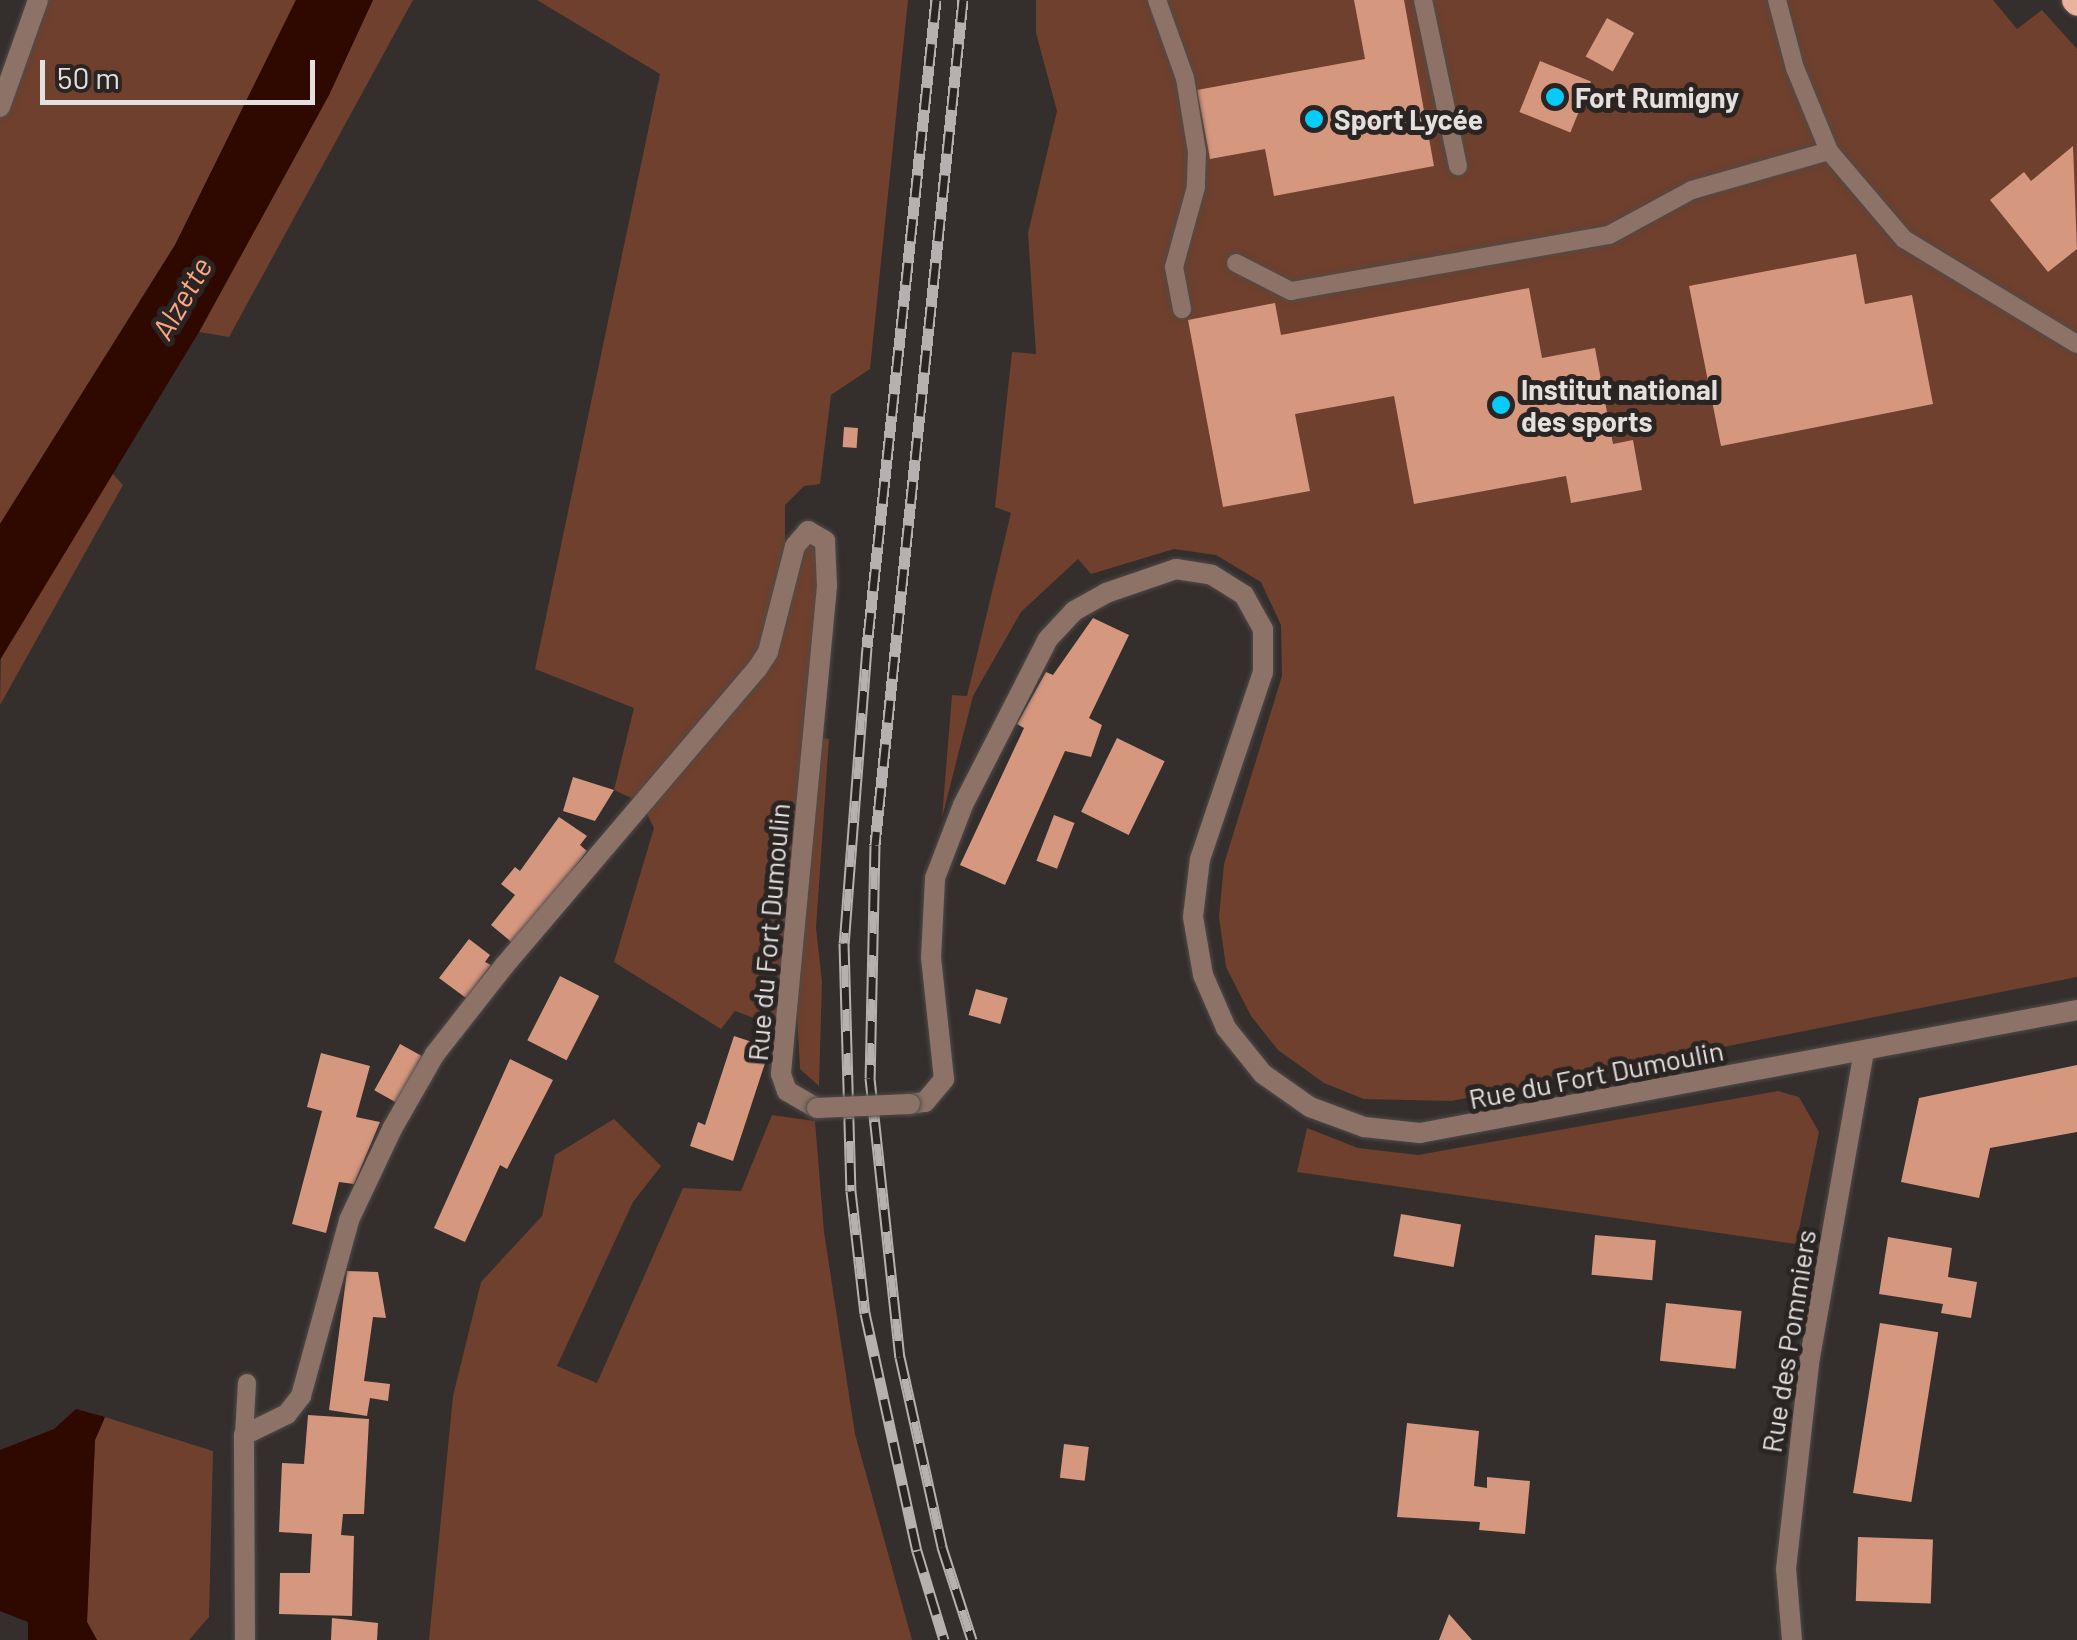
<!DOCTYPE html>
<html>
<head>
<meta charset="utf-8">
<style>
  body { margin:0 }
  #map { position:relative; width:2077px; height:1640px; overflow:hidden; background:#342e2c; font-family:Barlow,sans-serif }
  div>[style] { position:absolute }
  .green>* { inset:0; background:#6e402d }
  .water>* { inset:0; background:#2f0900 }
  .building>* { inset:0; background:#d6977f; transform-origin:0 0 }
  .roads { filter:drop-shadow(0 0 2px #504a49) drop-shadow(0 0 2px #504a49) }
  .service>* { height:18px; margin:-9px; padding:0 9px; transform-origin:9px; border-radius:9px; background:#8c7267 }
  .minor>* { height:20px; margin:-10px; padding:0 10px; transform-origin:10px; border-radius:10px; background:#8c7267 }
  .primary>* { height:25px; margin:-12.5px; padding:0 12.5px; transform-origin:12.5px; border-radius:12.5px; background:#e9b39d }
  .rail>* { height:11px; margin-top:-5.5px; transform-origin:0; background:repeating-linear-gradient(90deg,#2a2523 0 22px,#b6b1b0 0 44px); box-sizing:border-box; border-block:2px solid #b6b1b0 }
  .bridges { filter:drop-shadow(0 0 2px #504a49) drop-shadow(0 0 2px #504a49) }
  .minor-bridge>* { height:20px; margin:-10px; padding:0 10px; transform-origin:10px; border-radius:10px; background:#8c7267 }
  .dots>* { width:28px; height:28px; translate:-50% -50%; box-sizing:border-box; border:5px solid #2a2523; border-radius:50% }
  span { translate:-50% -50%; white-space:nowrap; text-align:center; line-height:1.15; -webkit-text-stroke:10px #2a2523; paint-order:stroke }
  .poi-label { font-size:28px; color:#e4e0df; font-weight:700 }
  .left { translate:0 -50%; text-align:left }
  .street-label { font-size:28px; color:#e4e0df }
  .water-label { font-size:30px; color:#fda684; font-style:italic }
  .scale { position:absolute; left:40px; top:60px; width:275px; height:45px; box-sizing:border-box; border:5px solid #e4e0df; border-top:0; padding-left:12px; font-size:30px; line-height:35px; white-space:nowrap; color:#e4e0df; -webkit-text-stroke:8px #2a2523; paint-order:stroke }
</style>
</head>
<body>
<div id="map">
  <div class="green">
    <div style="clip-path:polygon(38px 0,296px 0,175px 245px,0 524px,0 107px)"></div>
    <div style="clip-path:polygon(373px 0,413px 0,229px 337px,199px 332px,329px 95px)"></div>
    <div style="clip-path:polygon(537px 0,908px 0,870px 369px,831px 395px,820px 484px,804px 486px,785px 505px,785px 576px,795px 546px,819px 533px,815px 737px,829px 739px,816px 928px,822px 982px,819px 1086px,800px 1069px,795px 978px,786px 1030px,735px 1011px,721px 1029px,614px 962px,654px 828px,642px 803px,614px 790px,634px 708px,535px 669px,660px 74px)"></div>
    <div style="clip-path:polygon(1036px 0,1993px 0,2017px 29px,2042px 10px,2077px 49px,2077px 977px,1451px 1101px,1364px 1099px,1324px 1083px,1278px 1050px,1251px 1016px,1226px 967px,1219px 917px,1224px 864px,1282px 676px,1281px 625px,1261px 582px,1216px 555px,1174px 549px,1091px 574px,1078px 559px,1021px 612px,973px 696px,942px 818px,952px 695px,967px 696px,1011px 513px,995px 507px,1012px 352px,1036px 354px,1028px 233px,1057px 111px,1036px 33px)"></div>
    <div style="clip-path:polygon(110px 471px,123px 485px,0 705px,1px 657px)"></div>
    <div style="clip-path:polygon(1778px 1091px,1799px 1097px,1819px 1132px,1796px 1244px,1297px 1172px,1307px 1128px,1358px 1148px,1418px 1155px)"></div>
    <div style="clip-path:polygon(772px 1115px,815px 1121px,824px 1232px,855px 1434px,912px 1640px,429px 1640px,453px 1396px,481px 1282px,542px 1216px,555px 1155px,614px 1119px,661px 1166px,633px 1202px,557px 1366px,597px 1383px,683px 1188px,741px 1191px)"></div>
    <div style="clip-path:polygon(105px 1417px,213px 1451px,209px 1617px,189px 1640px,97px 1640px,87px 1622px,95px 1440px)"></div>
  </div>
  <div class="water">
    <div style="clip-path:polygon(296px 0,373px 0,329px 95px,199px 332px,0 660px,0 524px,175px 245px)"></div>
    <div style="clip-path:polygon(76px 1409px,105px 1417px,95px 1440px,87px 1622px,97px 1640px,28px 1640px,28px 1622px,0 1611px,0 1450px,54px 1429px)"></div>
  </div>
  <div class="building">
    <div style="clip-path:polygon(1354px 0,1404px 0,1434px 166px,1274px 196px,1265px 149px,1210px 159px,1197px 90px,1365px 59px)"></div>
    <div style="left:1607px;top:18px;width:31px;height:44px;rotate:29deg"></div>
    <div style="left:1540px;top:61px;width:55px;height:55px;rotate:22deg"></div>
    <div style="clip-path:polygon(2073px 146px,2077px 249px,2048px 272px,1990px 200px,2024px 172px,2031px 181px)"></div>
    <div style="clip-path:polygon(1856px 254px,1865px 304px,1912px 295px,1933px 404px,1721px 446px,1689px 286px)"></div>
    <div style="clip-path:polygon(1529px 288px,1542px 358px,1595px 348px,1613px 444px,1633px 440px,1642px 490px,1571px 503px,1566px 476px,1414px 504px,1394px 396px,1295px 414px,1310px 491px,1223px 507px,1188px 320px,1275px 303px,1281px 335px)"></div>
    <div style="left:844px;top:427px;width:14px;height:20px;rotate:4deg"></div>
    <div style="clip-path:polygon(1093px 618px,1129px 635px,1089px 718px,1102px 725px,1091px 757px,1065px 751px,1005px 885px,960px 865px,1024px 728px,1017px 724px,1046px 672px,1053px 675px)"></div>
    <div style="left:1117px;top:738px;width:53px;height:82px;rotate:26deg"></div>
    <div style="clip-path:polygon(573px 777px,614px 790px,595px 821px,563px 811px)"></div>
    <div style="left:1054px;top:815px;width:22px;height:49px;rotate:21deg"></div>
    <div style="clip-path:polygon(559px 817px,587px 836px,580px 845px,587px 851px,515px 945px,491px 925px,515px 895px,501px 884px,515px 867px,520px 871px)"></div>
    <div style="clip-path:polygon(469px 939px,490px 955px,485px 962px,491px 965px,466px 998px,439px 978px)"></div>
    <div style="left:560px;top:976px;width:44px;height:72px;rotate:27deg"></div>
    <div style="left:976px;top:989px;width:33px;height:27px;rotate:16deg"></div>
    <div style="clip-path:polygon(734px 1036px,770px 1048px,733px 1161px,690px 1146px,698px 1122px,705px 1125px)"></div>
    <div style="left:400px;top:1044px;width:25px;height:53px;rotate:29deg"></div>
    <div style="clip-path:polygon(321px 1053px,370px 1066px,356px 1117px,380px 1122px,354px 1184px,339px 1182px,326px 1233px,292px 1224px,322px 1111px,307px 1107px)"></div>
    <div style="clip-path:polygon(510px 1059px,553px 1080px,507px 1169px,500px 1165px,465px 1242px,434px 1228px)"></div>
    <div style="clip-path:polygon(2077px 1065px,2077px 1132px,1990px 1148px,1979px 1198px,1901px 1182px,1919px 1098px)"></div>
    <div style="left:1401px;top:1214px;width:61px;height:43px;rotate:10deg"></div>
    <div style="left:1595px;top:1235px;width:61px;height:40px;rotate:5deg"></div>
    <div style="clip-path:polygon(1888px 1237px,1952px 1248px,1948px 1277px,1977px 1282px,1971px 1318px,1941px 1313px,1943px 1304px,1879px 1294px)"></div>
    <div style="clip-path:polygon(347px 1271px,378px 1272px,386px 1318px,373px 1317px,364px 1381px,390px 1384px,388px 1401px,370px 1398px,367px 1416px,329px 1410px)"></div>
    <div style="left:1666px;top:1303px;width:76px;height:58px;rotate:6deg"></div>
    <div style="left:1880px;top:1323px;width:59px;height:172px;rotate:9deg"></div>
    <div style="clip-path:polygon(308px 1415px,369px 1419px,364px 1514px,343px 1514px,341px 1535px,354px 1536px,352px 1616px,279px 1614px,280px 1573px,310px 1573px,312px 1534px,279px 1532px,282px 1463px,304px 1464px)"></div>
    <div style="clip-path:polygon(1407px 1423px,1479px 1431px,1474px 1486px,1487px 1488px,1487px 1477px,1530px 1481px,1525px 1534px,1479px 1530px,1480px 1522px,1397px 1517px)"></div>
    <div style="left:1064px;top:1444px;width:25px;height:34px;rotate:7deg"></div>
    <div style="left:1858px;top:1537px;width:75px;height:64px;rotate:2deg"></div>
    <div style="clip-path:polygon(1449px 1614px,1472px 1640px,1439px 1640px)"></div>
    <div style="clip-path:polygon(332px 1618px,378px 1623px,377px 1640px,331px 1640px)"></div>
  </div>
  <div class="roads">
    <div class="service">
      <div style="left:1157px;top:0;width:83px;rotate:70.3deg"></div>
      <div style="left:1185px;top:78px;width:75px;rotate:80.8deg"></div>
      <div style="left:1197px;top:152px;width:35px;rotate:92deg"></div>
      <div style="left:1196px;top:187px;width:83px;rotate:105.4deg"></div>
      <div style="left:1174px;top:267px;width:43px;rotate:79.2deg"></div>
      <div style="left:1423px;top:0;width:170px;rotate:78.1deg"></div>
      <div style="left:1777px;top:0;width:70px;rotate:75.2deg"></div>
      <div style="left:1795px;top:68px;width:90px;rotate:67.7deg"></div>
      <div style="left:1236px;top:263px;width:62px;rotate:27deg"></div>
      <div style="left:1291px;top:291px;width:323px;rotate:-10deg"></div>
      <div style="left:1609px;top:235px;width:94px;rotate:-28.5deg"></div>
      <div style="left:1692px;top:190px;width:142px;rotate:-15.9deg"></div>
      <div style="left:1829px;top:151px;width:116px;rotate:49.6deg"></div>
      <div style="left:1904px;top:239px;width:202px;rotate:31.3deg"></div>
      <div style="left:244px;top:1435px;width:52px;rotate:-86.7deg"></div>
    </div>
    <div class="minor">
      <div style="left:0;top:107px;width:114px;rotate:-70.4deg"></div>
      <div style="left:910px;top:1104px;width:15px;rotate:-8deg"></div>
      <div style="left:925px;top:1102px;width:30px;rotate:-50deg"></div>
      <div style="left:944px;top:1079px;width:122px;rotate:-96.1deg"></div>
      <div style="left:931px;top:958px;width:80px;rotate:-87.1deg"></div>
      <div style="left:935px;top:878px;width:78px;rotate:-69deg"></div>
      <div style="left:963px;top:805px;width:186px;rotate:-62.9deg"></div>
      <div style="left:1048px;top:639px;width:38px;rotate:-47deg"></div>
      <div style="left:1074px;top:611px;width:37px;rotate:-29deg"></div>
      <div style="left:1106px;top:593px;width:74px;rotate:-18.9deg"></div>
      <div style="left:1176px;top:569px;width:36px;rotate:9deg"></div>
      <div style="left:1212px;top:575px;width:38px;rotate:32deg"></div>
      <div style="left:1244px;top:595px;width:39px;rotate:61deg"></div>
      <div style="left:1263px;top:629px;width:43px;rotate:90deg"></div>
      <div style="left:1263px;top:672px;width:197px;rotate:108.6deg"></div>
      <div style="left:1200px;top:859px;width:58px;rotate:96.9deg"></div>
      <div style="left:1193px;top:917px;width:59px;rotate:80.2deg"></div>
      <div style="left:1203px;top:975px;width:58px;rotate:66.5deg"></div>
      <div style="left:1226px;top:1028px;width:59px;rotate:51.2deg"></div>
      <div style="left:1263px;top:1074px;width:57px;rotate:35.1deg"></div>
      <div style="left:1310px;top:1107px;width:58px;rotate:20.3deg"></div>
      <div style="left:1364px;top:1127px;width:56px;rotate:6.1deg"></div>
      <div style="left:1420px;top:1133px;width:668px;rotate:-10.6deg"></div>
      <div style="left:245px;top:1640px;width:205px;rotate:-90.3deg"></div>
      <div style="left:244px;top:1435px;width:48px;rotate:-26deg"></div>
      <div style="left:287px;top:1414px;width:23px;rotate:-52deg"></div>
      <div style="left:301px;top:1396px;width:182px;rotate:-74.7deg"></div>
      <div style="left:349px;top:1220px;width:101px;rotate:-64.7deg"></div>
      <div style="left:392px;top:1129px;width:86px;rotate:-60.2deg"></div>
      <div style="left:435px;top:1054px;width:112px;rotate:-51.9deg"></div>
      <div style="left:504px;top:966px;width:390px;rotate:-49.6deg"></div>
      <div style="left:757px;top:669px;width:20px;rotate:-57deg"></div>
      <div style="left:768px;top:652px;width:109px;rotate:-75.7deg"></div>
      <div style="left:795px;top:546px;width:20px;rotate:-49deg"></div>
      <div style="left:808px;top:531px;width:20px;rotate:30deg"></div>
      <div style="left:825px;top:541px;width:45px;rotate:87.5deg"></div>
      <div style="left:827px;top:586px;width:490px;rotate:95.4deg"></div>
      <div style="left:781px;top:1074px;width:18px;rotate:71deg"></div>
      <div style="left:787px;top:1091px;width:34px;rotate:30deg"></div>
      <div style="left:1792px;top:1640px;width:71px;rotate:-94.8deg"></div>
      <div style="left:1786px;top:1569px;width:207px;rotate:-83.6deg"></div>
      <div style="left:1809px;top:1363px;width:316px;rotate:-80deg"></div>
    </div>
    <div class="primary">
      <div style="left:2074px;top:0;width:4px;rotate:45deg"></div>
    </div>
  </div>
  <div class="rail">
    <div style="left:936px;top:0;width:651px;rotate:96.09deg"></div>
    <div style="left:867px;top:647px;width:297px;rotate:94.4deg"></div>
    <div style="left:844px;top:943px;width:248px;rotate:88.4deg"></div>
    <div style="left:851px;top:1191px;width:123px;rotate:83.5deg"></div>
    <div style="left:865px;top:1313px;width:244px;rotate:77.7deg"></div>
    <div style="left:917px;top:1551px;width:93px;rotate:73.1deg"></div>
    <div style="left:963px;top:0;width:850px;rotate:95.95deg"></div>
    <div style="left:875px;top:845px;width:233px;rotate:91.2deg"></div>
    <div style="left:870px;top:1078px;width:281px;rotate:83.9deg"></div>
    <div style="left:900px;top:1357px;width:195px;rotate:77.5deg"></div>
    <div style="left:942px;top:1547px;width:98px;rotate:72.1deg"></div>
  </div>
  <div class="bridges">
    <div class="minor-bridge">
      <div style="left:817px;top:1108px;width:93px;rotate:-2.5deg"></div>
    </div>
  </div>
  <div class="dots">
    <div style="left:1555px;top:97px;background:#07cbf9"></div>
    <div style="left:1314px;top:119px;background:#07cbf9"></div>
    <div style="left:1501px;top:405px;background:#07cbf9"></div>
  </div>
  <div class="poi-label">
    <span class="left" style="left:1575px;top:97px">Fort Rumigny</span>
    <span class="left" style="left:1334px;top:119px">Sport Lycée</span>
    <span class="left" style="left:1521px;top:405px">Institut national<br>des sports</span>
  </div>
  <div class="street-label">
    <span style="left:768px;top:932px;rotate:-85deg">Rue du Fort Dumoulin</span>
    <span style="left:1596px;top:1074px;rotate:-11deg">Rue du Fort Dumoulin</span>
    <span style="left:1788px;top:1341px;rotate:-81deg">Rue des Pommiers</span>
  </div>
  <div class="water-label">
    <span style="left:181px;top:298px;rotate:-60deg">Alzette</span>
  </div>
  <div class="scale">50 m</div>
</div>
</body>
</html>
